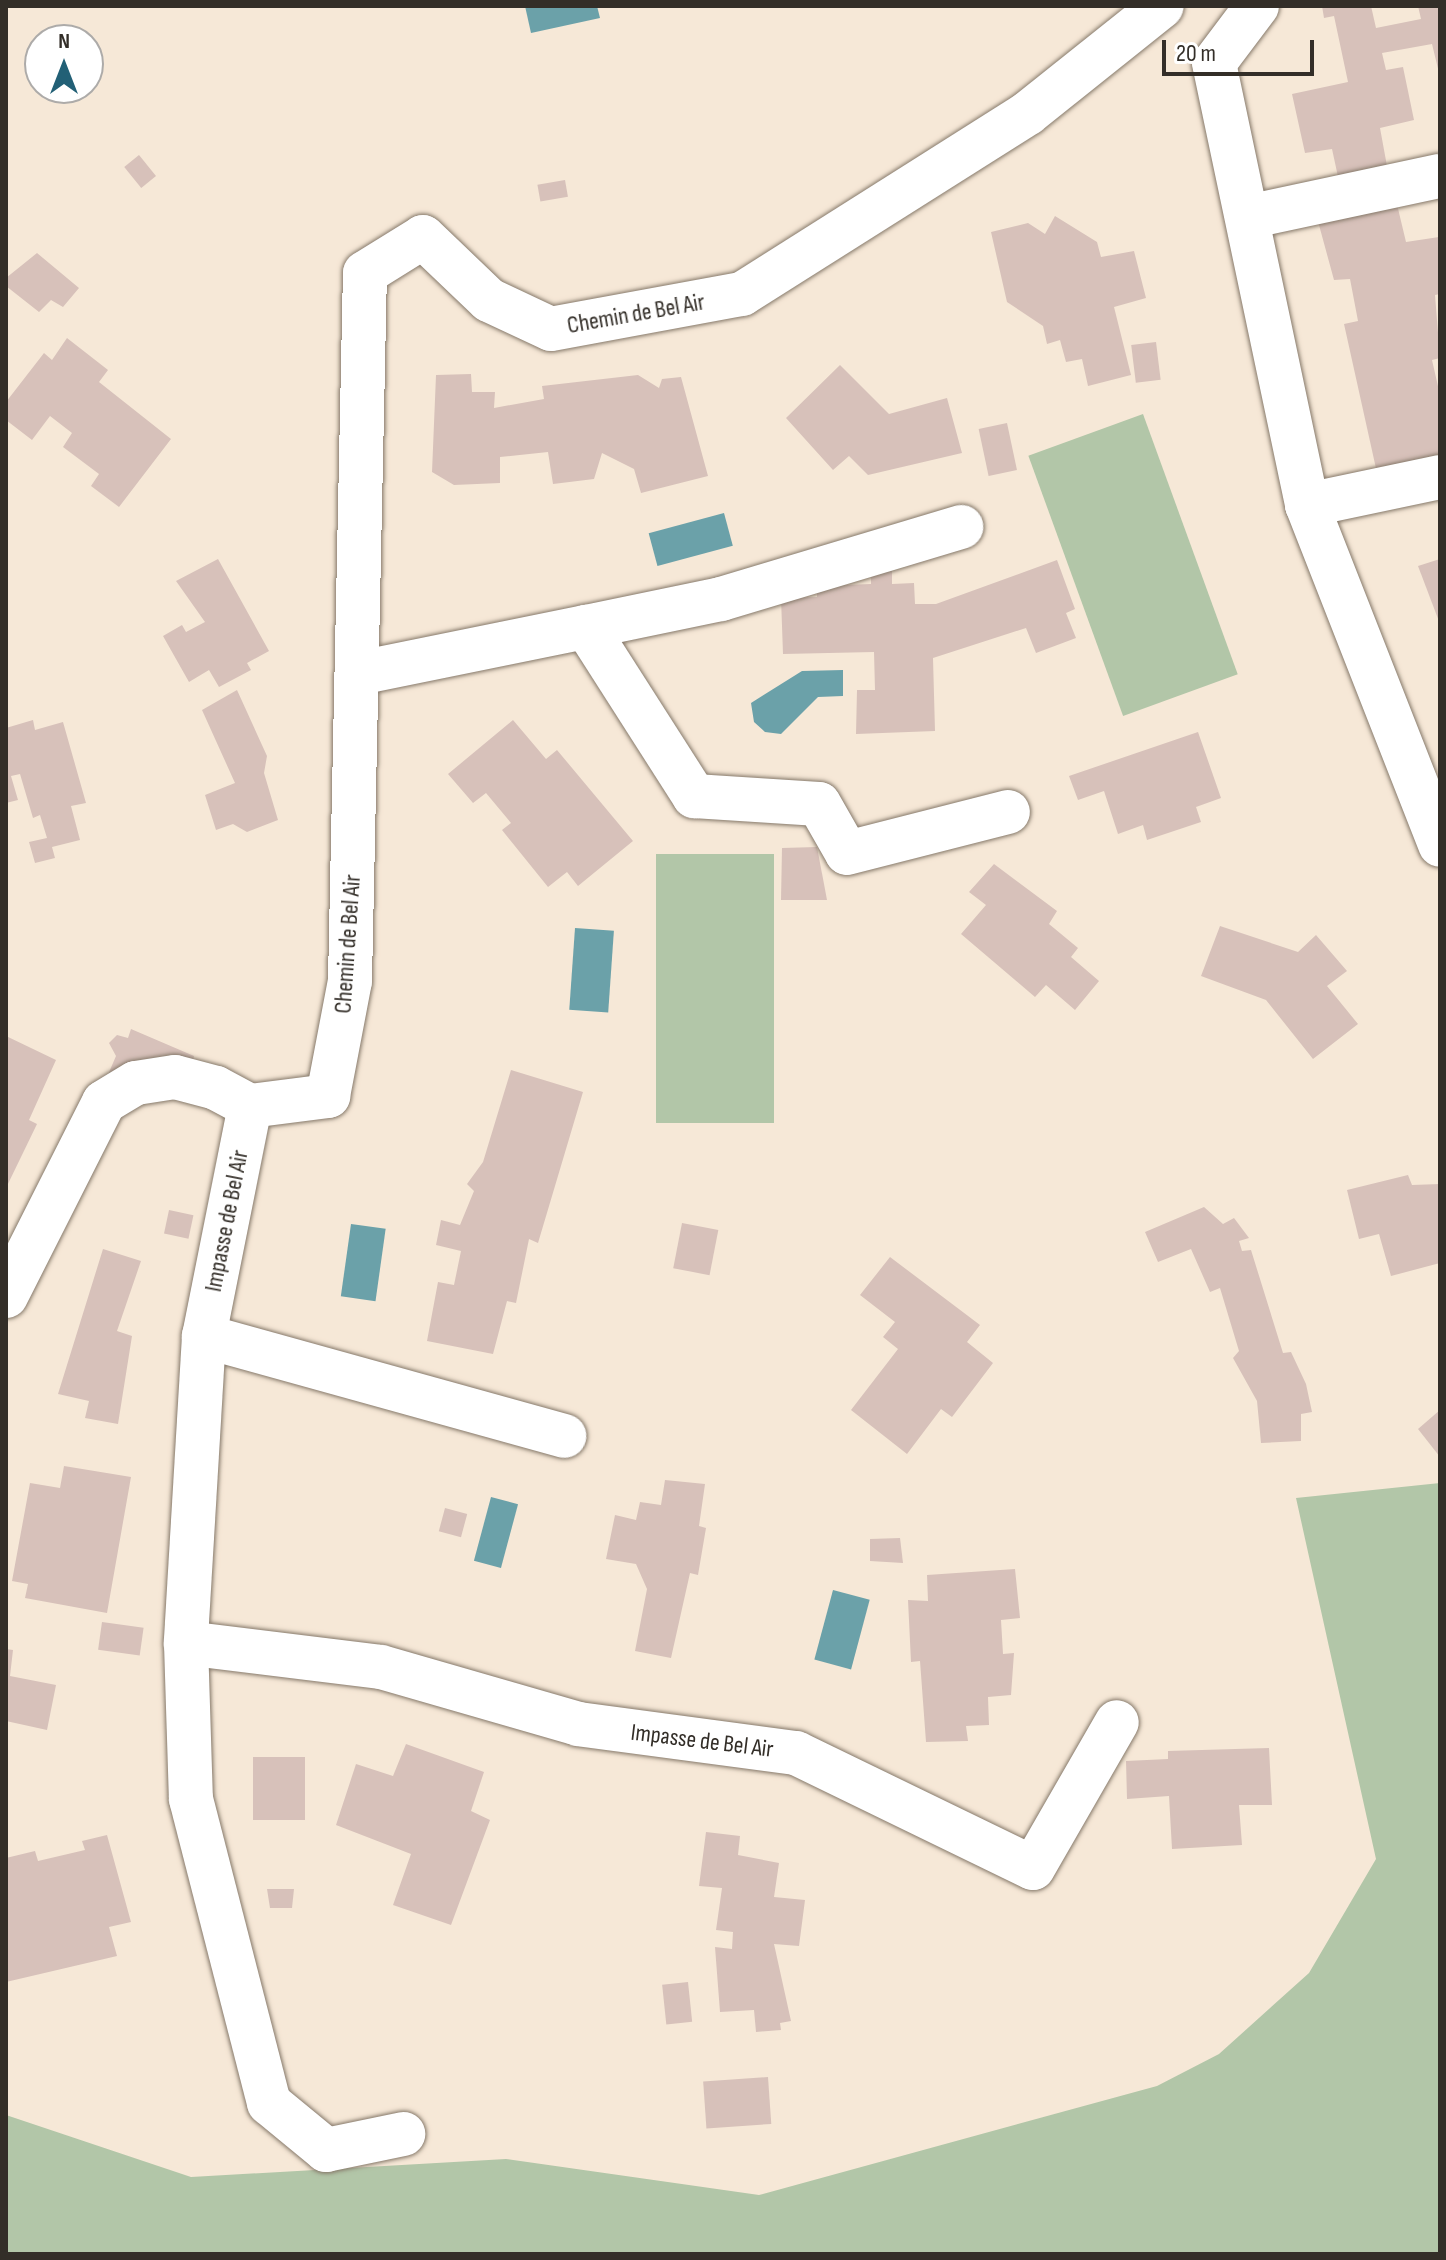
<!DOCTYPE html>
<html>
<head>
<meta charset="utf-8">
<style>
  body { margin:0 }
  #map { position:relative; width:1446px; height:2260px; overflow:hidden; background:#f6e8d7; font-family:"Sofia Sans Condensed",sans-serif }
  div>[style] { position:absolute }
  .green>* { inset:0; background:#b2c6a8; transform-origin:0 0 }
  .water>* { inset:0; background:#6ba1a9; transform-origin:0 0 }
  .building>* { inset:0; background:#d7c1ba; transform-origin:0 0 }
  .roads { filter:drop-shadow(0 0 2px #86796a) drop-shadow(0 0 2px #86796a) }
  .minor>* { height:44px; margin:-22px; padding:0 22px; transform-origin:22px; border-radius:22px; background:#fff }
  span { translate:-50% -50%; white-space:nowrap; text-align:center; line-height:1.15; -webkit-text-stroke:6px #fff; paint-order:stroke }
  .street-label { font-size:24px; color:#332e28 }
  .frame { position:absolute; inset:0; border:8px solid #332e28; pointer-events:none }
  .north { position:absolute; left:24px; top:24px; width:80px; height:80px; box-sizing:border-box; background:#fff; border:2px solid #adaba9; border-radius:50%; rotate:0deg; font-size:22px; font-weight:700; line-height:32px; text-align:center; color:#332e28 }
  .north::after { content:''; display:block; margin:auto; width:28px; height:36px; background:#226076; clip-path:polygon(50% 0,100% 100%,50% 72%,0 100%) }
  .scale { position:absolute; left:1162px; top:40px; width:152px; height:36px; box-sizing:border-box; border:4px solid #332e28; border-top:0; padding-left:10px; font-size:24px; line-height:28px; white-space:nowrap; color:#332e28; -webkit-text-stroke:6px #fff; paint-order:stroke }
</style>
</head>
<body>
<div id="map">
  <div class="green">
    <div style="left:1143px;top:414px;width:277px;height:122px;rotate:70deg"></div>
    <div style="left:656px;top:854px;width:118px;height:269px"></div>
    <div style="clip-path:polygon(1440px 1483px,1440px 2254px,6px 2254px,6px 2115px,191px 2177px,506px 2159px,759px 2195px,1157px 2086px,1219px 2054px,1309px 1973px,1376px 1859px,1296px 1498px)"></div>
  </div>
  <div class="water">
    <div style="clip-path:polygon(525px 6px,597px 6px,600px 18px,531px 33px)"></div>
    <div style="left:724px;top:513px;width:34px;height:78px;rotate:75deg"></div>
    <div style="clip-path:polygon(843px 670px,843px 696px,818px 697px,781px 734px,765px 732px,754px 722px,751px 703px,802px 671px)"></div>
    <div style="left:575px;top:928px;width:39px;height:82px;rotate:4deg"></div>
    <div style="left:351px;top:1224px;width:35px;height:73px;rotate:8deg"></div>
    <div style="left:491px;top:1497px;width:28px;height:66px;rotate:15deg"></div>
    <div style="left:833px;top:1590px;width:38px;height:72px;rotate:15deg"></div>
  </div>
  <div class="building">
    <div style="clip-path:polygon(1322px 6px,1371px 6px,1376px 28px,1421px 19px,1418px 6px,1440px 6px,1440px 77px,1432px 44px,1382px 53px,1386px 70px,1403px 67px,1414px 120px,1380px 128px,1389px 177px,1340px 186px,1332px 149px,1305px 153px,1292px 94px,1348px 82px,1334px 16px,1324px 18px)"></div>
    <div style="left:139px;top:155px;width:27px;height:19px;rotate:51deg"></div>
    <div style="left:565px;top:180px;width:17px;height:28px;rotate:80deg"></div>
    <div style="clip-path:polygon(1395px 196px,1406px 242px,1439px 237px,1440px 241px,1440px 294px,1435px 295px,1440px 358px,1432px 360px,1440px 395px,1440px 460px,1377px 473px,1344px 324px,1358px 321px,1350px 279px,1334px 280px,1316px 214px)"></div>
    <div style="clip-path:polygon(1055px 216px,1097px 242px,1101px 257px,1134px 251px,1146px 298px,1114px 307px,1131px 375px,1088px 386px,1082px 359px,1066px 362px,1060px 340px,1047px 344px,1043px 326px,1007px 302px,991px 232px,1028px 223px,1045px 234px)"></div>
    <div style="clip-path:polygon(37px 253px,79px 288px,63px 307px,51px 300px,39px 312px,6px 286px,6px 278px)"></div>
    <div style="clip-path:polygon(67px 338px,108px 370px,99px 382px,171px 439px,119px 507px,91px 486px,99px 474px,63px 447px,72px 433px,50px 416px,32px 440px,6px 420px,6px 402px,44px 353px,52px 360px)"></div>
    <div style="left:1156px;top:342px;width:38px;height:25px;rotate:83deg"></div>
    <div style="clip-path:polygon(840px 365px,889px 414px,947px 398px,962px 453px,868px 475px,849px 456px,833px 470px,786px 418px)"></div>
    <div style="clip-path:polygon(471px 374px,472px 392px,495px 392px,494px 408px,544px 399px,542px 386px,638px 375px,659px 388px,662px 379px,681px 377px,708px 476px,641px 493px,634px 469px,602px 453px,594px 479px,553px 484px,548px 452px,500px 457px,500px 483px,454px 485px,432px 472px,436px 375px)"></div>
    <div style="left:1007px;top:423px;width:48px;height:29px;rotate:78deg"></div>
    <div style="clip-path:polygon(218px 559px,269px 651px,247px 663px,251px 670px,219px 687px,209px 670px,189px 682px,163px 636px,182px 625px,186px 632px,205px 622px,176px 581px)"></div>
    <div style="clip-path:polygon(1440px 559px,1440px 624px,1418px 566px)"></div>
    <div style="clip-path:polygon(1057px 560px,1075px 609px,1066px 613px,1076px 638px,1036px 653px,1026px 628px,933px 658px,935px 731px,856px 734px,857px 690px,875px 690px,874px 652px,783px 654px,781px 598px,817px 597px,817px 586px,871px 584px,871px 571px,892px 571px,892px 584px,914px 583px,915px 604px,936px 604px)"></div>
    <div style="clip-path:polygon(237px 690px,267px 756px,264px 773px,278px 820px,247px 832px,233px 824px,216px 830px,205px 795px,235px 783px,202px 710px)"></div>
    <div style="clip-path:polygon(33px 720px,35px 730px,63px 722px,86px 803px,71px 806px,80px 840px,52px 847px,55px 858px,35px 863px,29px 842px,47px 838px,40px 815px,33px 818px,20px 774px,11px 776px,18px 800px,6px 803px,6px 728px)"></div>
    <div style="clip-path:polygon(513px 720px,546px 759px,557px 750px,633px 841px,578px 886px,567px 872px,548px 887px,502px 830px,511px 823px,486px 793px,473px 803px,448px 774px)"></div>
    <div style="clip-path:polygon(1198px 732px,1221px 798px,1196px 807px,1201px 822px,1147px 840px,1143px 825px,1118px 834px,1104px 791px,1078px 800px,1069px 776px)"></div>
    <div style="clip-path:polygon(817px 847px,827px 900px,781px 900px,782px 848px)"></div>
    <div style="clip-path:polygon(994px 864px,1057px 911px,1049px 924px,1078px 948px,1071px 957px,1099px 981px,1075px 1010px,1046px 985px,1035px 997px,961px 934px,986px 905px,969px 892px)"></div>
    <div style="clip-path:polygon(1220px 926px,1298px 952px,1316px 935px,1347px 971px,1327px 986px,1358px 1024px,1313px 1059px,1266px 1000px,1201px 976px)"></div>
    <div style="clip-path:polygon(131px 1029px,194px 1056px,193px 1061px,107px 1077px,116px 1056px,109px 1043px,117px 1035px,128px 1038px)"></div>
    <div style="clip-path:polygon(6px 1036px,56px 1060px,29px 1120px,37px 1124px,6px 1188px)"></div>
    <div style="clip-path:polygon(511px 1070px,583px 1092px,538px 1243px,529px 1239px,516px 1303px,507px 1301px,493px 1354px,427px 1341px,438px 1282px,454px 1285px,461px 1251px,436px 1245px,441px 1220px,460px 1225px,474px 1191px,467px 1184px,483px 1162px)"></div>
    <div style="clip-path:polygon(1408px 1175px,1412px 1185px,1440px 1184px,1440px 1263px,1391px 1276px,1379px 1234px,1359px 1239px,1347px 1190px)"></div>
    <div style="clip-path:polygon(1204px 1207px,1223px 1224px,1234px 1218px,1249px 1238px,1239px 1241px,1242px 1251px,1251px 1250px,1283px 1353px,1291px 1352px,1306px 1384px,1312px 1412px,1301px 1414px,1301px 1441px,1261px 1443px,1257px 1401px,1233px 1358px,1239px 1351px,1220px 1288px,1210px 1292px,1191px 1249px,1158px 1262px,1145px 1232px)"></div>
    <div style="left:169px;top:1210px;width:25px;height:24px;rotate:12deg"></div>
    <div style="left:682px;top:1223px;width:37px;height:46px;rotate:11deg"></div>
    <div style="clip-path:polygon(103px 1249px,141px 1261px,117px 1331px,132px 1336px,118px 1424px,85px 1418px,89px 1401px,58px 1394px)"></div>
    <div style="clip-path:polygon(890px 1257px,980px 1325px,967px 1342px,993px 1363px,952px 1417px,941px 1409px,907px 1454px,851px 1410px,898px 1349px,883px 1337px,895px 1322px,860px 1295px)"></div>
    <div style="clip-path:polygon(1440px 1410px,1440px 1457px,1418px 1429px)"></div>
    <div style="clip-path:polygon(64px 1466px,131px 1477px,107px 1613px,25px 1598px,28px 1584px,12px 1581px,30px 1483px,60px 1488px)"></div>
    <div style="clip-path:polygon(665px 1480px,705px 1484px,699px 1526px,706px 1528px,698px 1575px,690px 1573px,671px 1658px,635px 1651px,647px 1589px,636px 1564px,606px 1559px,615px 1515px,636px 1520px,640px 1502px,661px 1505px)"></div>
    <div style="left:445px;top:1508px;width:23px;height:24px;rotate:15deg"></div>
    <div style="clip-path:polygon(900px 1538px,903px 1563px,870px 1561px,870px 1539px)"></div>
    <div style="clip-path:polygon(1015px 1569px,1020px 1618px,1001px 1620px,1003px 1654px,1014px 1653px,1011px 1695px,988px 1697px,989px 1725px,966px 1726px,968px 1741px,926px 1742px,920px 1661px,911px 1662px,908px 1600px,928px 1601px,927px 1575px)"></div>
    <div style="left:102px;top:1622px;width:42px;height:28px;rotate:8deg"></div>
    <div style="clip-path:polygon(6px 1649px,13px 1650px,10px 1676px,56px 1685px,47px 1730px,6px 1721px)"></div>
    <div style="clip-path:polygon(406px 1744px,484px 1772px,471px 1811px,490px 1820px,451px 1925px,393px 1905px,411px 1854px,336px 1825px,356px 1764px,393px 1776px)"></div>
    <div style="clip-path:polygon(1269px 1748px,1272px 1805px,1239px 1805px,1242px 1845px,1172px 1849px,1169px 1796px,1127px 1799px,1126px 1761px,1168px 1759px,1168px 1751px)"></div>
    <div style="left:253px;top:1757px;width:52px;height:63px"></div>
    <div style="clip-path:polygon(706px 1832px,740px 1836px,738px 1855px,779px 1863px,774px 1897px,805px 1900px,799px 1946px,774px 1944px,791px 2021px,780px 2023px,781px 2030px,756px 2032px,754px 2010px,720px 2012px,715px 1947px,732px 1949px,733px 1932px,716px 1930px,722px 1888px,699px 1886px)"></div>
    <div style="clip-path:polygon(107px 1835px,131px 1922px,109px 1927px,117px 1956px,6px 1982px,6px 1858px,35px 1851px,38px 1861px,85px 1850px,82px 1841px)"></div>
    <div style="clip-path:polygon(267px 1889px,294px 1889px,292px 1908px,270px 1908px)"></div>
    <div style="left:688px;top:1982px;width:40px;height:26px;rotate:84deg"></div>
    <div style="left:768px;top:2077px;width:47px;height:65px;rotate:86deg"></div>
  </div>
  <div class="roads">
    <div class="minor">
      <div style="left:1257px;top:6px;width:71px;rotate:127deg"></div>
      <div style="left:1214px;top:63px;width:452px;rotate:78.1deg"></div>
      <div style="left:1307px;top:505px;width:365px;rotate:68.6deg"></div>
      <div style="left:1248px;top:217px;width:196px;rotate:-12.1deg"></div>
      <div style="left:1307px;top:505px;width:136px;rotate:-11.9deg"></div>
      <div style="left:586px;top:627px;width:138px;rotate:-11.7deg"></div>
      <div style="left:721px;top:599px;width:251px;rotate:-16.7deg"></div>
      <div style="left:359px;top:673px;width:232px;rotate:-11.5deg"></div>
      <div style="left:586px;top:627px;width:201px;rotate:57.4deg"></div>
      <div style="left:694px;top:796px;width:125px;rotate:3.7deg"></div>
      <div style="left:819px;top:804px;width:56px;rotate:60.3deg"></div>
      <div style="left:847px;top:853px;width:166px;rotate:-14.3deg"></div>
      <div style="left:250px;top:1106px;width:235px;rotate:101.3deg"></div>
      <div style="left:204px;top:1336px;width:308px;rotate:93.4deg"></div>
      <div style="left:186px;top:1643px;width:196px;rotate:7deg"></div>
      <div style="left:381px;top:1667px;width:205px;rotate:16.1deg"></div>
      <div style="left:578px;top:1724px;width:220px;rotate:7.6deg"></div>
      <div style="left:796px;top:1753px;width:263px;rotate:25.9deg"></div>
      <div style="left:1033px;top:1868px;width:168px;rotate:-60.1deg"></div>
      <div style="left:6px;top:1296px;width:217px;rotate:-63.2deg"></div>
      <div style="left:104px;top:1102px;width:37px;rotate:-31deg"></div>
      <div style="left:136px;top:1083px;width:39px;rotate:-9deg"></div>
      <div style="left:175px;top:1077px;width:42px;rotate:15deg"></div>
      <div style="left:216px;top:1088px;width:38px;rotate:28deg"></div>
      <div style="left:250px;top:1106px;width:79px;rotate:-7.3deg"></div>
      <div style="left:328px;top:1096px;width:117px;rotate:-79.2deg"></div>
      <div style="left:350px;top:981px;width:708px;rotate:-88.79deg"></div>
      <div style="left:365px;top:273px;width:68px;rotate:-31.8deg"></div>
      <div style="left:423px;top:237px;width:91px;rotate:43.7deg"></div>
      <div style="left:489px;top:300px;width:68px;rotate:25.1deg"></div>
      <div style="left:551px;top:329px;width:194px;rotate:-10.4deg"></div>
      <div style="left:742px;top:294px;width:338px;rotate:-32.3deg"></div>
      <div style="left:1028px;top:113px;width:171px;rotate:-38.6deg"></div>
      <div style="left:204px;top:1336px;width:374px;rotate:15.5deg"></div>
      <div style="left:186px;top:1643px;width:156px;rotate:88.2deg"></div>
      <div style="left:191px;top:1799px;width:314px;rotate:75.6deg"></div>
      <div style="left:269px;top:2103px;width:74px;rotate:39.5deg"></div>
      <div style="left:326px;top:2150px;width:79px;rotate:-11.7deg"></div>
    </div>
  </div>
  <div class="street-label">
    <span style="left:636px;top:314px;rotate:-10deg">Chemin de Bel Air</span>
    <span style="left:348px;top:944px;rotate:-86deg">Chemin de Bel Air</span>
    <span style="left:227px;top:1221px;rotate:-79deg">Impasse de Bel Air</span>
    <span style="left:702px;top:1741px;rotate:7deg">Impasse de Bel Air</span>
  </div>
  <div class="frame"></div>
  <div class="north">N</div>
  <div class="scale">20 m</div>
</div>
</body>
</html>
